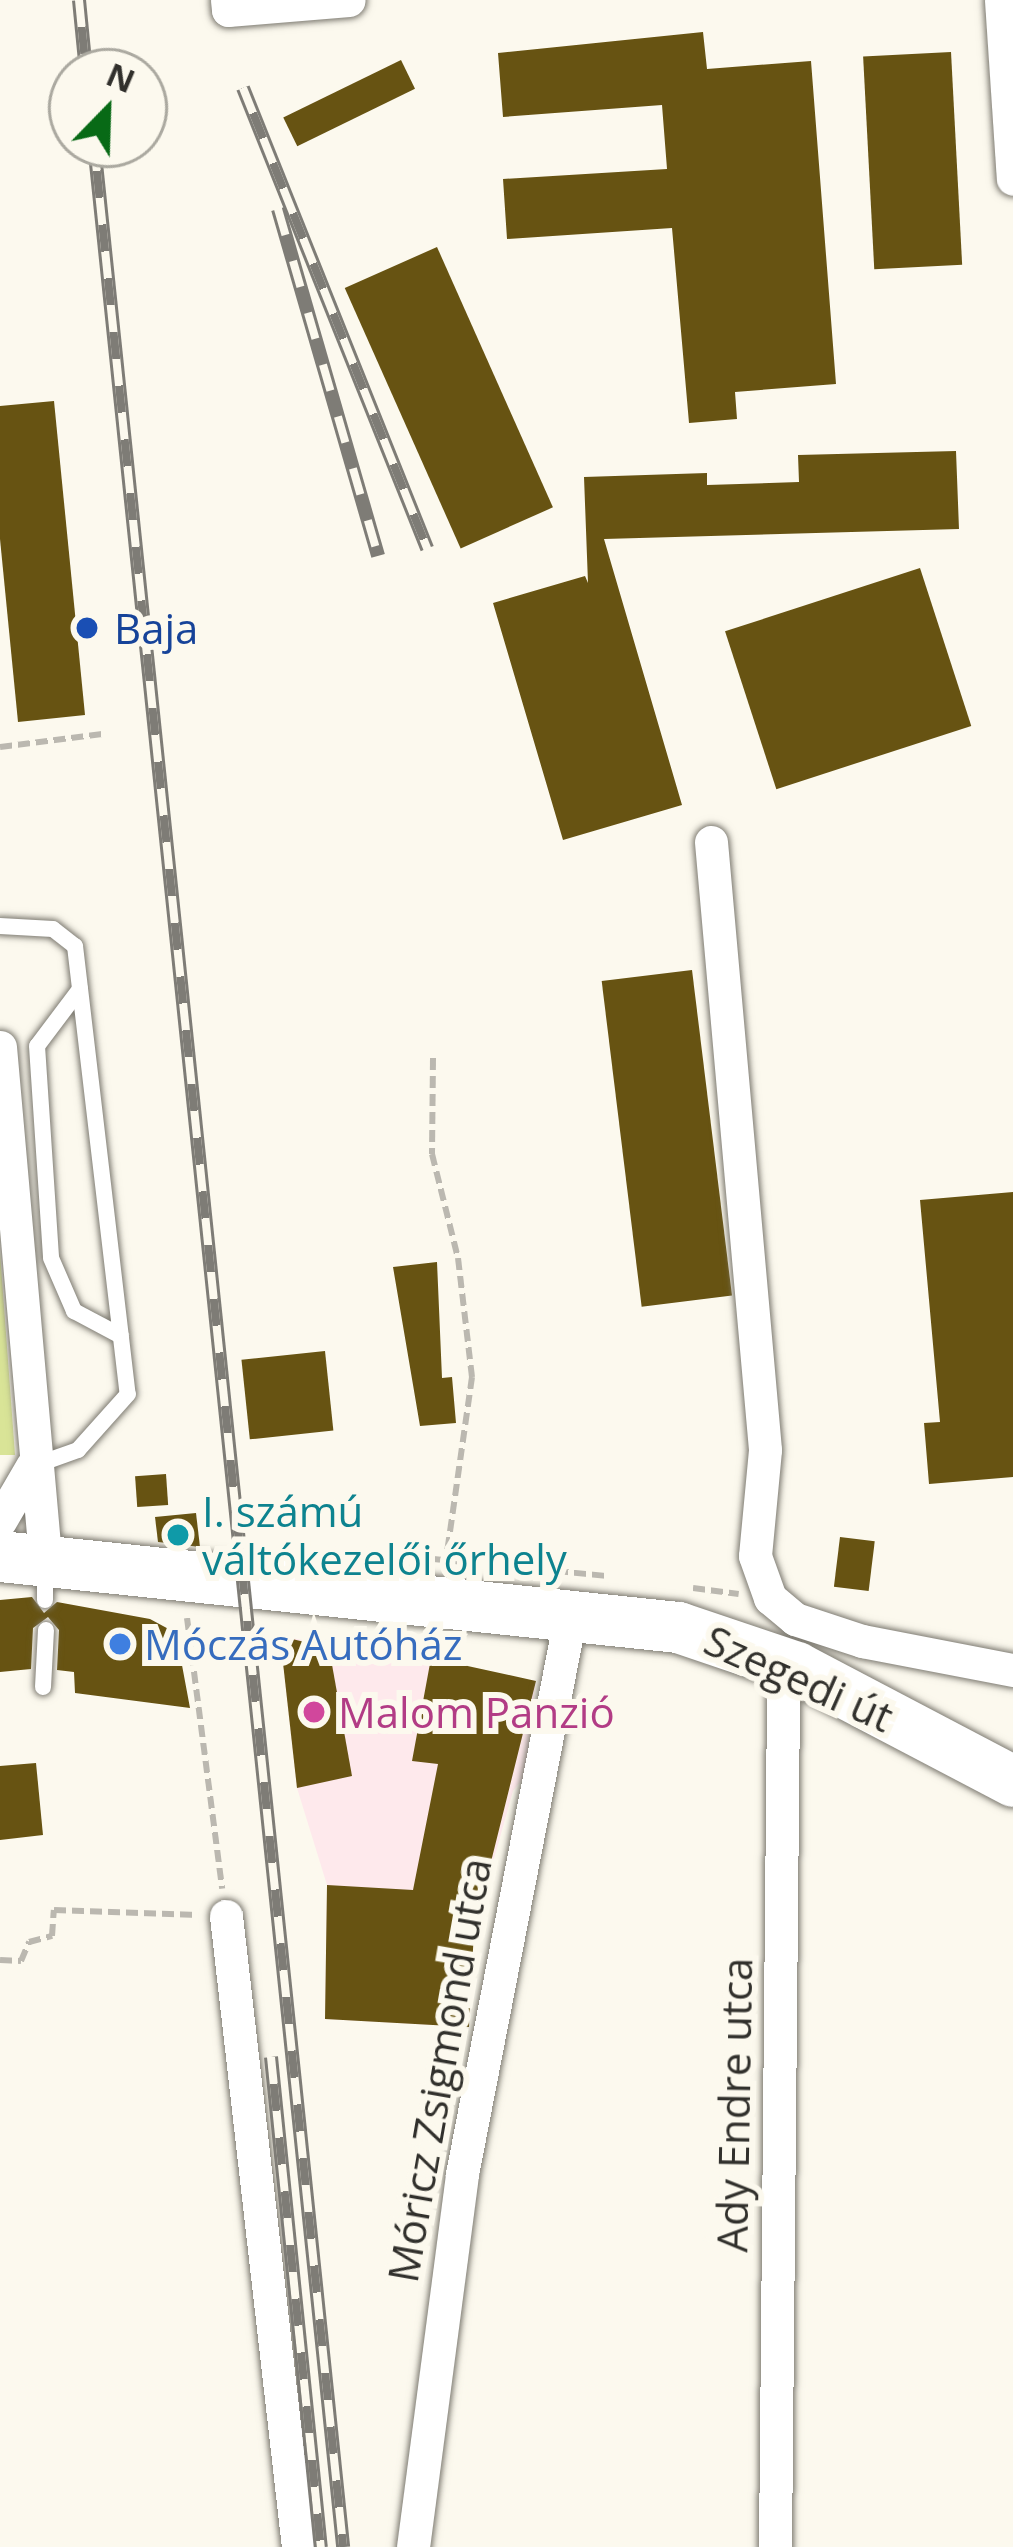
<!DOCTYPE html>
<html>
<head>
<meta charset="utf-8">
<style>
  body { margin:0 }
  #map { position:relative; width:1013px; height:2547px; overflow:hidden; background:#fcf9ee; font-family:"Open Sans",sans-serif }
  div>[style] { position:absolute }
  .commercial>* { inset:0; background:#fee9ec }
  .green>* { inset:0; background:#d9e497 }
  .building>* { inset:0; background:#675312; transform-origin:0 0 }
  .path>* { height:6px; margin-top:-3px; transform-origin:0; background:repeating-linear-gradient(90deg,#bbb8b0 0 12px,transparent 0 18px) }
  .roads { filter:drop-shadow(0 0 3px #7e7b72) drop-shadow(0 0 3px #7e7b72) }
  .service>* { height:16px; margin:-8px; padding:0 8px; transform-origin:8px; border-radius:8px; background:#fff }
  .minor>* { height:33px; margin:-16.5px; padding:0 16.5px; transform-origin:16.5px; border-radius:16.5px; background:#fff }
  .primary>* { height:51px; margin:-25.5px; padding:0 25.5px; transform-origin:25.5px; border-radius:25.5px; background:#fff }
  .rail>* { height:14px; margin-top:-7px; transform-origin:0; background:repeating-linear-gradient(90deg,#fcf9ee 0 27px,#7e7c76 0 54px); box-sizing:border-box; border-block:3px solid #7e7c76 }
  .dots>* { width:33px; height:33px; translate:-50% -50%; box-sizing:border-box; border:6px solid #fcf9ee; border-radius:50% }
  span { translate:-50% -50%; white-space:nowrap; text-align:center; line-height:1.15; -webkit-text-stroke:12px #fcf9ee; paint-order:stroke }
  .transit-label { font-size:42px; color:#164399 }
  .left { translate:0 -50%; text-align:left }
  .culture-label { font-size:42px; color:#0d838f }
  .shop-label { font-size:42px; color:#366cbe }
  .street-label { font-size:42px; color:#31302c }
  .hotel-label { font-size:42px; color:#b23c85 }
  .north { position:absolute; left:48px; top:48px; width:120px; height:120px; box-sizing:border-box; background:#fcf9ee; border:3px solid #aba9a0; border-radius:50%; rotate:23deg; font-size:33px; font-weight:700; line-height:48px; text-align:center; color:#31302c }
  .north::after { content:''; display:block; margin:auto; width:42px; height:54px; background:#086a16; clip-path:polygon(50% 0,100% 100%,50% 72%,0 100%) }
</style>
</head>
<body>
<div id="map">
  <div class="commercial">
    <div style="clip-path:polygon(280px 1636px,536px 1681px,525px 1776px,513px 1791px,474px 1930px,469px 2027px,325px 2019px,327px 1885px,297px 1788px)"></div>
  </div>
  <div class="green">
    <div style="clip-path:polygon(0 1252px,15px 1455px,0 1455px)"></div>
  </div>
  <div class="building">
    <div style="clip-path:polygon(703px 32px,707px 69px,811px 61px,836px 384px,735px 392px,737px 419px,689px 423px,672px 228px,507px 239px,503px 179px,667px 169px,662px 105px,503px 117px,498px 53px)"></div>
    <div style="left:951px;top:52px;width:213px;height:88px;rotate:87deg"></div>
    <div style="left:401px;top:60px;width:32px;height:131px;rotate:64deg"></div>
    <div style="left:437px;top:247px;width:285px;height:101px;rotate:66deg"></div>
    <div style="clip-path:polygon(54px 401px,85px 715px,18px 722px,0 539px,0 406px)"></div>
    <div style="clip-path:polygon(956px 451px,959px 529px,604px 539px,682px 805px,563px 840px,493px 603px,585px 576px,588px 583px,584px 477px,707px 473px,707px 485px,799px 482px,798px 455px)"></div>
    <div style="left:920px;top:568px;width:166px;height:205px;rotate:72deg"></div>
    <div style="left:692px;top:970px;width:328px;height:91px;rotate:83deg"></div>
    <div style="clip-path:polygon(1013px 1192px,1013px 1477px,929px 1484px,924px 1423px,940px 1422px,920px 1200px)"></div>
    <div style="clip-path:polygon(437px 1262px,442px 1378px,452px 1377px,456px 1423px,420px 1426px,393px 1267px)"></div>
    <div style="left:325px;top:1351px;width:80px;height:84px;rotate:84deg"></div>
    <div style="left:166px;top:1474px;width:31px;height:31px;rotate:86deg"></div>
    <div style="clip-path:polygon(196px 1513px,200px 1547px,158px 1542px,155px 1517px)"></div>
    <div style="left:840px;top:1537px;width:35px;height:50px;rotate:7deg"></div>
    <div style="clip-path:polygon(32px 1597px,44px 1613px,57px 1602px,150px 1619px,176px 1633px,190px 1708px,75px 1693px,74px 1672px,57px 1670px,59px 1630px,48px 1617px,33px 1628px,31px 1669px,0 1672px,0 1600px)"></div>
    <div style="clip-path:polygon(280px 1636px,329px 1648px,352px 1776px,297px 1788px)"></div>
    <div style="clip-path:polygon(431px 1658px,536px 1681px,474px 1930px,469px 2027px,325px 2019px,327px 1885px,413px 1890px,438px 1764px,412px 1761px)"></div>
    <div style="clip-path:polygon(36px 1763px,43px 1835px,0 1840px,0 1766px)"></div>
  </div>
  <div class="path">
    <div style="left:0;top:747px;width:103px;rotate:-7.3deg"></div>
    <div style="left:433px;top:1058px;width:96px;rotate:90.6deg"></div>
    <div style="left:432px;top:1154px;width:107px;rotate:76deg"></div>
    <div style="left:458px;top:1258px;width:120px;rotate:83.3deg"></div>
    <div style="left:472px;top:1377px;width:178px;rotate:98.1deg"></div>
    <div style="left:413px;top:1557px;width:196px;rotate:5.6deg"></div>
    <div style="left:693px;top:1588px;width:46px;rotate:7.4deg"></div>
    <div style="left:187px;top:1618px;width:273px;rotate:82.6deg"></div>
    <div style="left:0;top:1960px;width:21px;rotate:3deg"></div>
    <div style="left:21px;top:1961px;width:21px;rotate:-67deg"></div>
    <div style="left:29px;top:1942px;width:24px;rotate:-15deg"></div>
    <div style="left:52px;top:1936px;width:26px;rotate:-86deg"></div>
    <div style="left:54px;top:1910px;width:144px;rotate:2deg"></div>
  </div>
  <div class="roads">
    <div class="service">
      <div style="left:0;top:926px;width:53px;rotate:3.2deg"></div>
      <div style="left:53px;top:929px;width:28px;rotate:38deg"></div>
      <div style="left:75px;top:946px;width:451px;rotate:83.3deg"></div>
      <div style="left:128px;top:1394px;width:75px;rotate:131.8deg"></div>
      <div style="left:78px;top:1450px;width:48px;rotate:160.4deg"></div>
      <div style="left:80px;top:989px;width:71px;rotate:127deg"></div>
      <div style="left:37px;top:1046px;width:212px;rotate:86.2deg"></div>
      <div style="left:51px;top:1258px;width:58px;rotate:66.5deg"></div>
      <div style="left:74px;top:1311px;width:53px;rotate:28deg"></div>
      <div style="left:45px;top:1569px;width:31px;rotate:90deg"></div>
      <div style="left:43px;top:1687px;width:57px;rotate:-87deg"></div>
    </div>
    <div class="minor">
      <div style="left:227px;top:0;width:10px;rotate:84deg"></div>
      <div style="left:228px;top:10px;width:121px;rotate:-4.7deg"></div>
      <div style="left:1001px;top:0;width:179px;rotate:86.2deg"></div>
      <div style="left:711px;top:842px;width:610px;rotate:84.92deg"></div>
      <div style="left:765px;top:1450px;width:106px;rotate:95.4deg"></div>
      <div style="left:755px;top:1556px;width:45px;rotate:70.3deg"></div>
      <div style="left:770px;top:1598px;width:33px;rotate:40deg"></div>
      <div style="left:795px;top:1619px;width:71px;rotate:18.2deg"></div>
      <div style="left:862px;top:1641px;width:154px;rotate:10.9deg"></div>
      <div style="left:0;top:1047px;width:511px;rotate:84.95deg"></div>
      <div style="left:0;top:1521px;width:64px;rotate:-59.8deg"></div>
      <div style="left:226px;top:1916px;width:635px;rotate:83.49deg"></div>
      <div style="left:413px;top:2547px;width:376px;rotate:-82.5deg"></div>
      <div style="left:462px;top:2174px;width:572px;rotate:-79.02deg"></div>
      <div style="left:775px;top:2547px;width:852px;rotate:-89.46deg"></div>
      <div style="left:783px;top:1695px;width:31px;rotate:-65deg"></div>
    </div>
    <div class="primary">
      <div style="left:0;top:1556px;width:682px;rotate:5.98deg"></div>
      <div style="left:678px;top:1627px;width:125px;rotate:18.7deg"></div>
      <div style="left:796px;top:1667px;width:245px;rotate:27.7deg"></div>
    </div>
  </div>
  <div class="rail">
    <div style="left:79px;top:0;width:72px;rotate:84.4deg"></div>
    <div style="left:243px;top:88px;width:496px;rotate:68.2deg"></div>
    <div style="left:94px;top:144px;width:2416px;rotate:84.08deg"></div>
    <div style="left:278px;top:209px;width:361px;rotate:73.9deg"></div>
    <div style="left:271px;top:2057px;width:493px;rotate:84.2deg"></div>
  </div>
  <div class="dots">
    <div style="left:87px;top:628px;background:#1a4fb4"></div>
    <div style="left:178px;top:1535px;background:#0f9aa8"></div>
    <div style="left:120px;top:1644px;background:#3f7fe0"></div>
    <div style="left:314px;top:1712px;background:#d1479c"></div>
  </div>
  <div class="transit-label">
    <span class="left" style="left:114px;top:628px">Baja</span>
  </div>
  <div class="culture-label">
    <span class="left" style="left:202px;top:1535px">I. számú<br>váltókezelői őrhely</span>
  </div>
  <div class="shop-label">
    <span class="left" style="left:144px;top:1644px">Móczás Autóház</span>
  </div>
  <div class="street-label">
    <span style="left:799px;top:1678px;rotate:24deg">Szegedi út</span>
    <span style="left:439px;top:2070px;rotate:-80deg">Móricz Zsigmond utca</span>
    <span style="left:734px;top:2105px;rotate:-89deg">Ady Endre utca</span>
  </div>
  <div class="hotel-label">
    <span class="left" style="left:338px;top:1712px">Malom Panzió</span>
  </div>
  <div class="north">N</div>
</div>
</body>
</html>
